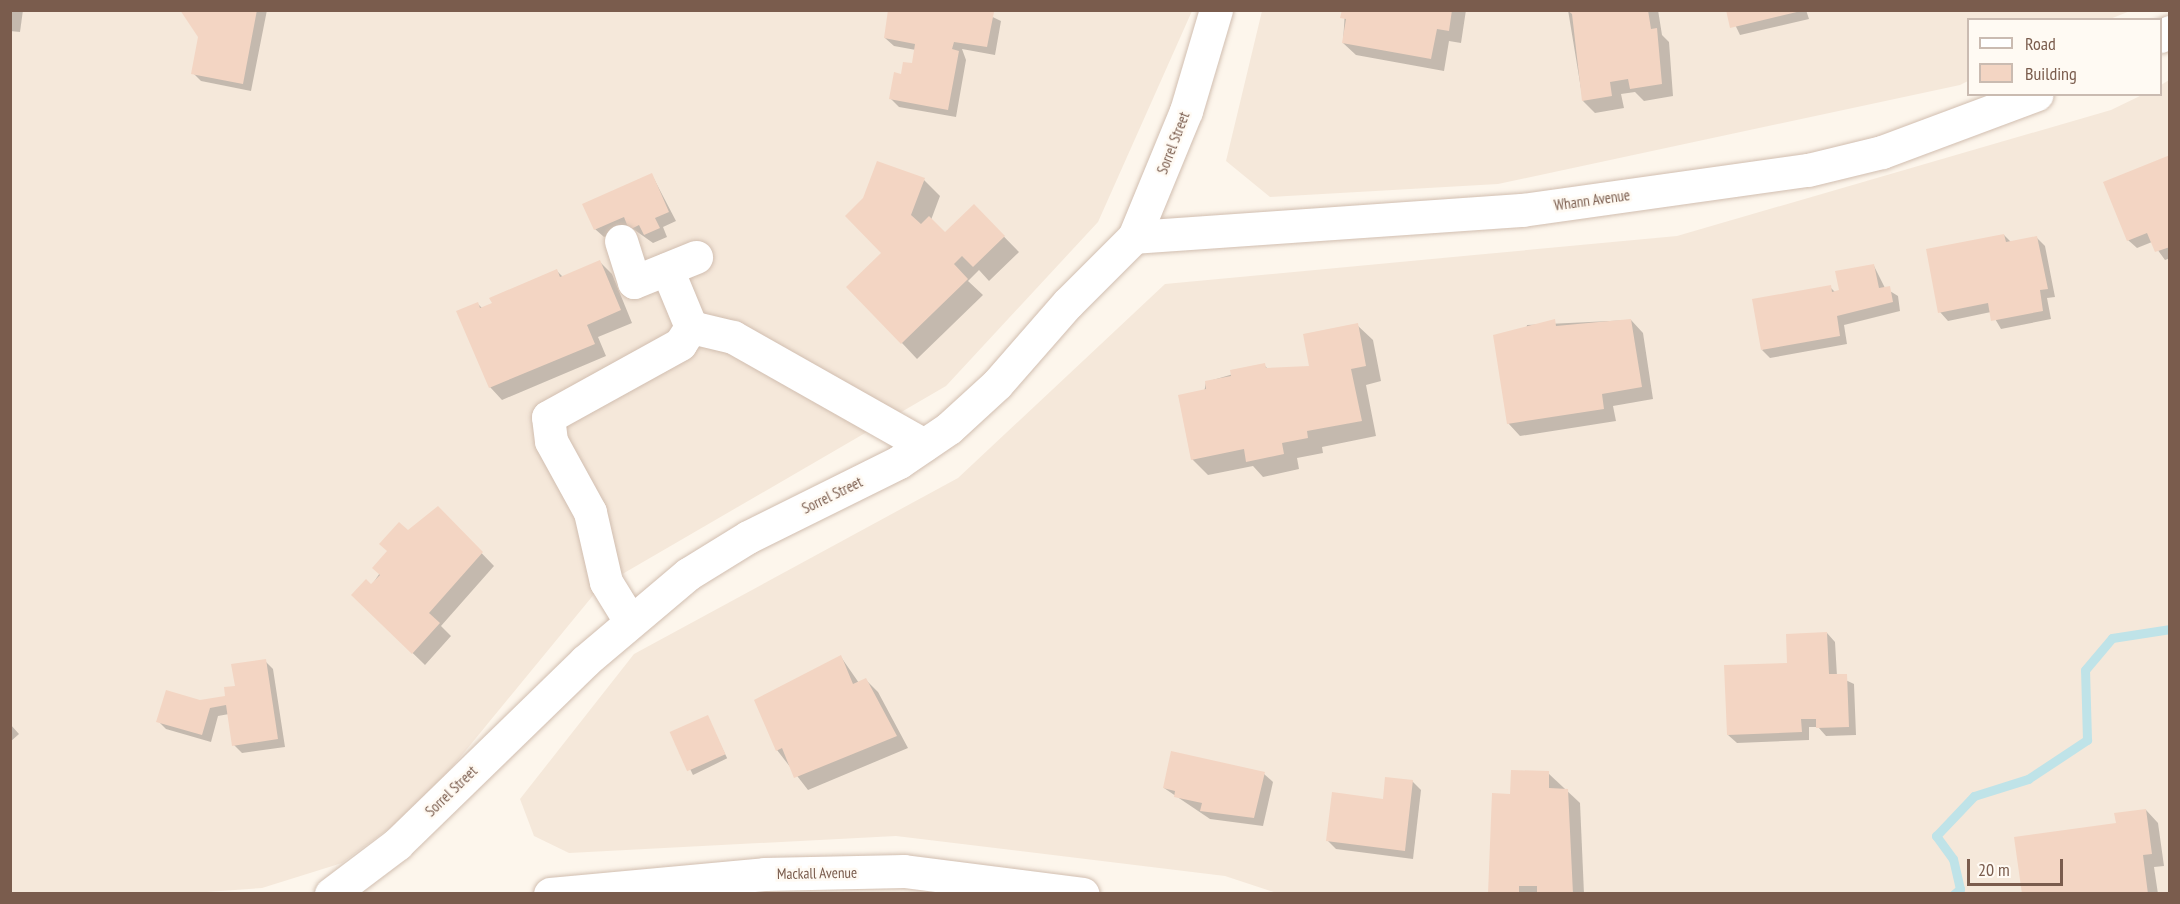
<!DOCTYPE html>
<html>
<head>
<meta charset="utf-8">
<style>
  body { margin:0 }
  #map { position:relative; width:2180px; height:904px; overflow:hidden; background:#fdf6ec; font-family:"PT Sans Narrow",sans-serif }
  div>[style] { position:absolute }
  .residential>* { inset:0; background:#f5e8da }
  .shadow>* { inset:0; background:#0003; transform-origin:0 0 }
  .stream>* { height:9px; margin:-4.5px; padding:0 4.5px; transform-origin:4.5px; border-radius:4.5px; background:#bfe3e8 }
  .building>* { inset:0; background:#f3d5c3; transform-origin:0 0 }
  .roads { filter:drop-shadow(0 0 2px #d1beb0) drop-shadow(0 0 2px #d1beb0) }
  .minor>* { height:33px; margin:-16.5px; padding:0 16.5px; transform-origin:16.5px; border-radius:16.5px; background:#fff }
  span { translate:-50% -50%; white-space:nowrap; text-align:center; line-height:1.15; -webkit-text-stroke:5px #fffaf3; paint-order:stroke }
  .street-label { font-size:15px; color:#7a5c4d }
  .frame { position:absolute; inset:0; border:12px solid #7a5c4d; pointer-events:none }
  .legend { position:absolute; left:1967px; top:18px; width:195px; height:78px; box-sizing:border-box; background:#fffaf3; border:2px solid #cabbb1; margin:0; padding:8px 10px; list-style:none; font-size:18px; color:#7a5c4d }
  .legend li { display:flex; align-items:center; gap:12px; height:30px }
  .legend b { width:30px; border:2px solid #cabbb1 }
  .scale { position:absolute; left:1967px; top:859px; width:96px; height:27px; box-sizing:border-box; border:3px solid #7a5c4d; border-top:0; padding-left:8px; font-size:18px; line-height:21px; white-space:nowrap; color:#7a5c4d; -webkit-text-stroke:4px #fffaf3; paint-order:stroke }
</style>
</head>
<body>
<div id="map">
  <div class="residential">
    <div style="clip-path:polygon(10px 11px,1192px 11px,1098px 222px,946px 386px,600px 587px,421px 805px,342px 863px,262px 888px,178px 894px,11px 893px)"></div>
    <div style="clip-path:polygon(1262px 11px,2130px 11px,2110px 19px,1968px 20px,1968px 81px,1960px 85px,1498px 184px,1270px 197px,1226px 161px)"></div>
    <div style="clip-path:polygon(2169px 80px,2169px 893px,1280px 894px,1225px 876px,896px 836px,569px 853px,534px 836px,520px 799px,634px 654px,958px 478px,1165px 284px,1677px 236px,2111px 110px,2142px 95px,2160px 94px,2161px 85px)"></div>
  </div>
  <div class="shadow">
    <div style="clip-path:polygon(10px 10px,23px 10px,20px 32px,10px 31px)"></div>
    <div style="clip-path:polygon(182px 10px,267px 10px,251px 91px,201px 81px,193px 73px,200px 36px)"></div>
    <div style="clip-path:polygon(890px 10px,978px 10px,1001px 21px,995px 55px,962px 49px,966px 60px,956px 117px,899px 107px,891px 99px,913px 65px,916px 50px,894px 46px,885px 38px)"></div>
    <div style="clip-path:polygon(1345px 10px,1466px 10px,1461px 43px,1449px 41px,1444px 71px,1356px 55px,1343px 43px)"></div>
    <div style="clip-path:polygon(1568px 10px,1658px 10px,1662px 35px,1669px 42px,1673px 96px,1644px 101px,1635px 92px,1621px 94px,1624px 108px,1595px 113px,1583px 101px)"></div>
    <div style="clip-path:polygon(1728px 10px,1806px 10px,1809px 19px,1740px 35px)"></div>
    <div style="clip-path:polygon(2170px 156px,2170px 258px,2165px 260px,2152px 242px,2137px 248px,2128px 240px)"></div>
    <div style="clip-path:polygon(652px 175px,676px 221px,663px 227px,667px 237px,653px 243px,629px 226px,604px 237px,595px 229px)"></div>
    <div style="clip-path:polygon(924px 180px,940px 196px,931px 220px,945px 234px,974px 206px,1019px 252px,989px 281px,979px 270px,968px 281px,983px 295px,917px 359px,902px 343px,883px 253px)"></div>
    <div style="clip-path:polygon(2004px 235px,2011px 242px,2037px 238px,2045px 246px,2055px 297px,2047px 298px,2051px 319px,2001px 329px,1991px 312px,1948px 321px,1940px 312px)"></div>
    <div style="clip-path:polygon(600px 262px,612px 274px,632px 323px,598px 337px,606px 356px,502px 400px,490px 387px,477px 303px,483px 309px,557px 271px,563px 277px)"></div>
    <div style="clip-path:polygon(1874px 266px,1885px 288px,1898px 296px,1900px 311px,1844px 325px,1847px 344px,1770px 358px,1762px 350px,1830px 287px,1836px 293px)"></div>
    <div style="clip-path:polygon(1631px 320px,1643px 333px,1653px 399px,1613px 406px,1616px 421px,1520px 436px,1508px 423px,1527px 325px)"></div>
    <div style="clip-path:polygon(1357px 325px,1373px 340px,1381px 381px,1366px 385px,1376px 436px,1322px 447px,1323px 453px,1297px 458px,1299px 469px,1263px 477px,1253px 466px,1208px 475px,1192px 459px,1206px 382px,1264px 365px,1269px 370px,1311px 367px)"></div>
    <div style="clip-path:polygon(438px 508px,494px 566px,441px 626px,451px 636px,425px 665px,353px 595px,371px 586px,408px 532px)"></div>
    <div style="clip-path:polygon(1827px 633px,1835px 642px,1837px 676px,1854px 684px,1856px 735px,1826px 736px,1818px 727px,1809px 727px,1809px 740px,1737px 743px,1728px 735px,1788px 664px)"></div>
    <div style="clip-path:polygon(841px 657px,859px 683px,866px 680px,878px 692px,908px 748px,808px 790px,777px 750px)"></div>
    <div style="clip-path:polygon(265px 661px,273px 669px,285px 747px,242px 753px,234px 745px,229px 714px,218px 716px,211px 742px,166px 729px,158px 721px,200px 701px,227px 697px)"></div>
    <div style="left:707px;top:717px;width:46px;height:38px;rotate:64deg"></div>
    <div style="clip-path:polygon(10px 724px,19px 734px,10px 742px)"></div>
    <div style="clip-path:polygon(1548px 773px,1580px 803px,1584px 894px,1490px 894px,1512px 795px)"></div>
    <div style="clip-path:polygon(1264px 774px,1273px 782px,1263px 826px,1210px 819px,1164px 788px)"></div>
    <div style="clip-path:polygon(1412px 781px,1421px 790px,1413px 859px,1336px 849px,1328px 841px)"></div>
    <div style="clip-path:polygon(2146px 810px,2158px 823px,2164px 866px,2154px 867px,2158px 894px,2023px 894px,2117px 825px)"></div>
  </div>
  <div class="stream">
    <div style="left:1954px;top:894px;width:8px;rotate:-40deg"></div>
    <div style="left:1960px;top:889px;width:31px;rotate:-103deg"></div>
    <div style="left:1953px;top:859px;width:29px;rotate:-126deg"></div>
    <div style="left:1936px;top:836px;width:55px;rotate:-46.5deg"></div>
    <div style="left:1974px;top:796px;width:57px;rotate:-17.5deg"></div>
    <div style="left:2028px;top:779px;width:71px;rotate:-33.5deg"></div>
    <div style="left:2087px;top:740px;width:70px;rotate:-91.6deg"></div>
    <div style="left:2085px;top:670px;width:42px;rotate:-49.8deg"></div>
    <div style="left:2112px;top:638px;width:59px;rotate:-8.8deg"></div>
  </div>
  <div class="building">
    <div style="clip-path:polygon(180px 10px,257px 10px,243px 84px,191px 74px,198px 37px)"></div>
    <div style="clip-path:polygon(888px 10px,994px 12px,987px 47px,954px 42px,952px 49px,959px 51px,948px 110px,889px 99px,894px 72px,901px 74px,903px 62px,912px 63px,915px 44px,884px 38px)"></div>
    <div style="clip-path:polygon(1342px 10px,1452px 10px,1449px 31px,1437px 29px,1431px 59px,1342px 43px,1346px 19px,1340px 18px)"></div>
    <div style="clip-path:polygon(1567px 10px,1648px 10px,1651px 29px,1657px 28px,1662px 84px,1630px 89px,1628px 79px,1610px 82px,1612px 96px,1582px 101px,1572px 14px)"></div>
    <div style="clip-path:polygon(1726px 10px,1801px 10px,1801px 11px,1730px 28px)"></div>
    <div style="clip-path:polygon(2170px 155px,2170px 247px,2155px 252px,2147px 233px,2127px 241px,2103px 182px)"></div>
    <div style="clip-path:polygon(877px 161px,925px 178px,911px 215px,921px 224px,929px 216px,945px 232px,974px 204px,1005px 236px,973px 267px,962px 256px,954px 264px,968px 279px,901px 344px,846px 287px,881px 253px,845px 216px,863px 198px)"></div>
    <div style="clip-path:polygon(652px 173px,669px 212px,655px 218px,660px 228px,644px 235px,639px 225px,629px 230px,624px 217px,594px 230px,582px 204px)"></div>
    <div style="clip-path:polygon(2004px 234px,2006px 242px,2037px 236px,2048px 289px,2040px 290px,2043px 311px,1991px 321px,1988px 303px,1938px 313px,1926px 249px)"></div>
    <div style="clip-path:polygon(600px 260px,621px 310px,587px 325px,595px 344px,489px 388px,456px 311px,478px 302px,480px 308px,492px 303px,489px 298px,557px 269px,560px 277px)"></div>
    <div style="clip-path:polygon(1874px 264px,1879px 288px,1890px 286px,1893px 302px,1837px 316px,1840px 336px,1761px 350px,1752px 299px,1831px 285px,1832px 292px,1839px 290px,1835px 271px)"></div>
    <div style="clip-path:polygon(1555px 319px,1556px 326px,1631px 319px,1642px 387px,1602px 394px,1604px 409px,1507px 424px,1493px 335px)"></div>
    <div style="clip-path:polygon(1358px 323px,1366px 366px,1351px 369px,1362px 421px,1307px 431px,1308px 438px,1282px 443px,1284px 454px,1246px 462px,1244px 449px,1191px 460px,1178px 395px,1206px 389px,1205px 381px,1231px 376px,1230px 370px,1265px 363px,1266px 368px,1309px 366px,1303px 334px)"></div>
    <div style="clip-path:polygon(438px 506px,483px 552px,429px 613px,440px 623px,412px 654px,351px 595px,366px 579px,371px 584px,380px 575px,372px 568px,387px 551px,379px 544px,399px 522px,408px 530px)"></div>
    <div style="clip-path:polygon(1827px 632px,1829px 674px,1847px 674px,1849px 727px,1816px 728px,1816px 719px,1801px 719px,1802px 732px,1727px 735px,1724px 665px,1787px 663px,1786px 634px)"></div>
    <div style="clip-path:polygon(841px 655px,853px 684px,866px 678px,897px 736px,794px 778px,782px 748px,776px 751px,754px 700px)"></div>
    <div style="clip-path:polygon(266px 659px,278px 739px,232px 746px,226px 705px,210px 708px,202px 735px,156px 722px,166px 690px,200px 700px,225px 696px,224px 687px,235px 686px,231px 664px)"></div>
    <div style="left:708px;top:715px;width:43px;height:42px;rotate:66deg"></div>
    <div style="clip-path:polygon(1171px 751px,1265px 772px,1254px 818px,1200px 811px,1202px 803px,1174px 797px,1175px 791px,1163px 788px)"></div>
    <div style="clip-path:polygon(1511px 770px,1549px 771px,1549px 788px,1568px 789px,1573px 894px,1537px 894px,1537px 886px,1519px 886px,1519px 894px,1488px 894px,1492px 793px,1510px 794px)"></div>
    <div style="clip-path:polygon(1385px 777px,1413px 780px,1405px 851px,1326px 841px,1332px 792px,1383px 799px)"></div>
    <div style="clip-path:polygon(2146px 809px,2152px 854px,2143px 855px,2148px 894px,2022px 894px,2014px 837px,2116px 823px,2114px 813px)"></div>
  </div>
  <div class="roads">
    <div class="minor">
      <div style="left:2160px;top:36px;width:11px;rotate:-22deg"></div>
      <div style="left:1134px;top:237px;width:389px;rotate:-4deg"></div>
      <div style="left:1522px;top:210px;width:289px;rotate:-8deg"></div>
      <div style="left:1808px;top:170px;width:76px;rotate:-13.7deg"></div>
      <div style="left:1882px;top:152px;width:165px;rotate:-20.5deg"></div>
      <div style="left:621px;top:241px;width:43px;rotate:72.4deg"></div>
      <div style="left:634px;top:282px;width:67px;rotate:-22deg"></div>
      <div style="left:667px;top:269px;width:63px;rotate:67.5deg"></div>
      <div style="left:691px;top:327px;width:43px;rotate:13.4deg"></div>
      <div style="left:733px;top:337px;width:219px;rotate:29.5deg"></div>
      <div style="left:630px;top:621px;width:46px;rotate:-121.6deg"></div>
      <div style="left:606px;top:582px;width:72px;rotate:-102.9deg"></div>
      <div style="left:590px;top:512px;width:81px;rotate:-118.8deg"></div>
      <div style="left:551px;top:441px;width:24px;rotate:-97deg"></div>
      <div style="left:548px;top:417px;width:151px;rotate:-28.9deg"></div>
      <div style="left:680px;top:344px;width:20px;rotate:-57deg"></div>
      <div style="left:331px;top:894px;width:83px;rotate:-37.1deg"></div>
      <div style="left:397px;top:844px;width:262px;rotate:-44.2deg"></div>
      <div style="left:585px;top:661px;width:135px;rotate:-40.2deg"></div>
      <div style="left:688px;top:574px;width:70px;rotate:-31.7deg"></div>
      <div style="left:748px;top:537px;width:169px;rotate:-26.4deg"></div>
      <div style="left:899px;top:462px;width:60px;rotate:-34.2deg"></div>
      <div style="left:949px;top:428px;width:65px;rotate:-42.5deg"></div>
      <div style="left:997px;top:384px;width:108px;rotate:-48.8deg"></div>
      <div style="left:1068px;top:303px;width:93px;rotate:-45deg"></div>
      <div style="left:1134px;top:237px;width:136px;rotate:-67.6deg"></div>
      <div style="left:1186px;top:111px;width:105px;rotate:-73.5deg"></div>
      <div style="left:550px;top:894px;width:215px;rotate:-5.3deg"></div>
      <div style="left:764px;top:874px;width:140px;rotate:-1.2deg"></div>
      <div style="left:904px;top:871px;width:180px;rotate:7.3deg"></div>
    </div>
  </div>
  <div class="street-label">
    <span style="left:1173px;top:143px;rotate:-69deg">Sorrel Street</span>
    <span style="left:1592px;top:200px;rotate:-8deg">Whann Avenue</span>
    <span style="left:832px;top:495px;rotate:-26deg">Sorrel Street</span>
    <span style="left:451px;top:791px;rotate:-44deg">Sorrel Street</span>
    <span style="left:817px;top:873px;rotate:-1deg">Mackall Avenue</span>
  </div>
  <div class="frame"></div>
  <ul class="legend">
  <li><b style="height:8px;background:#fff"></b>Road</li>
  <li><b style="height:16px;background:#f3d5c3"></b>Building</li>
  </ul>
  <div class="scale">20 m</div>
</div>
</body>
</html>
